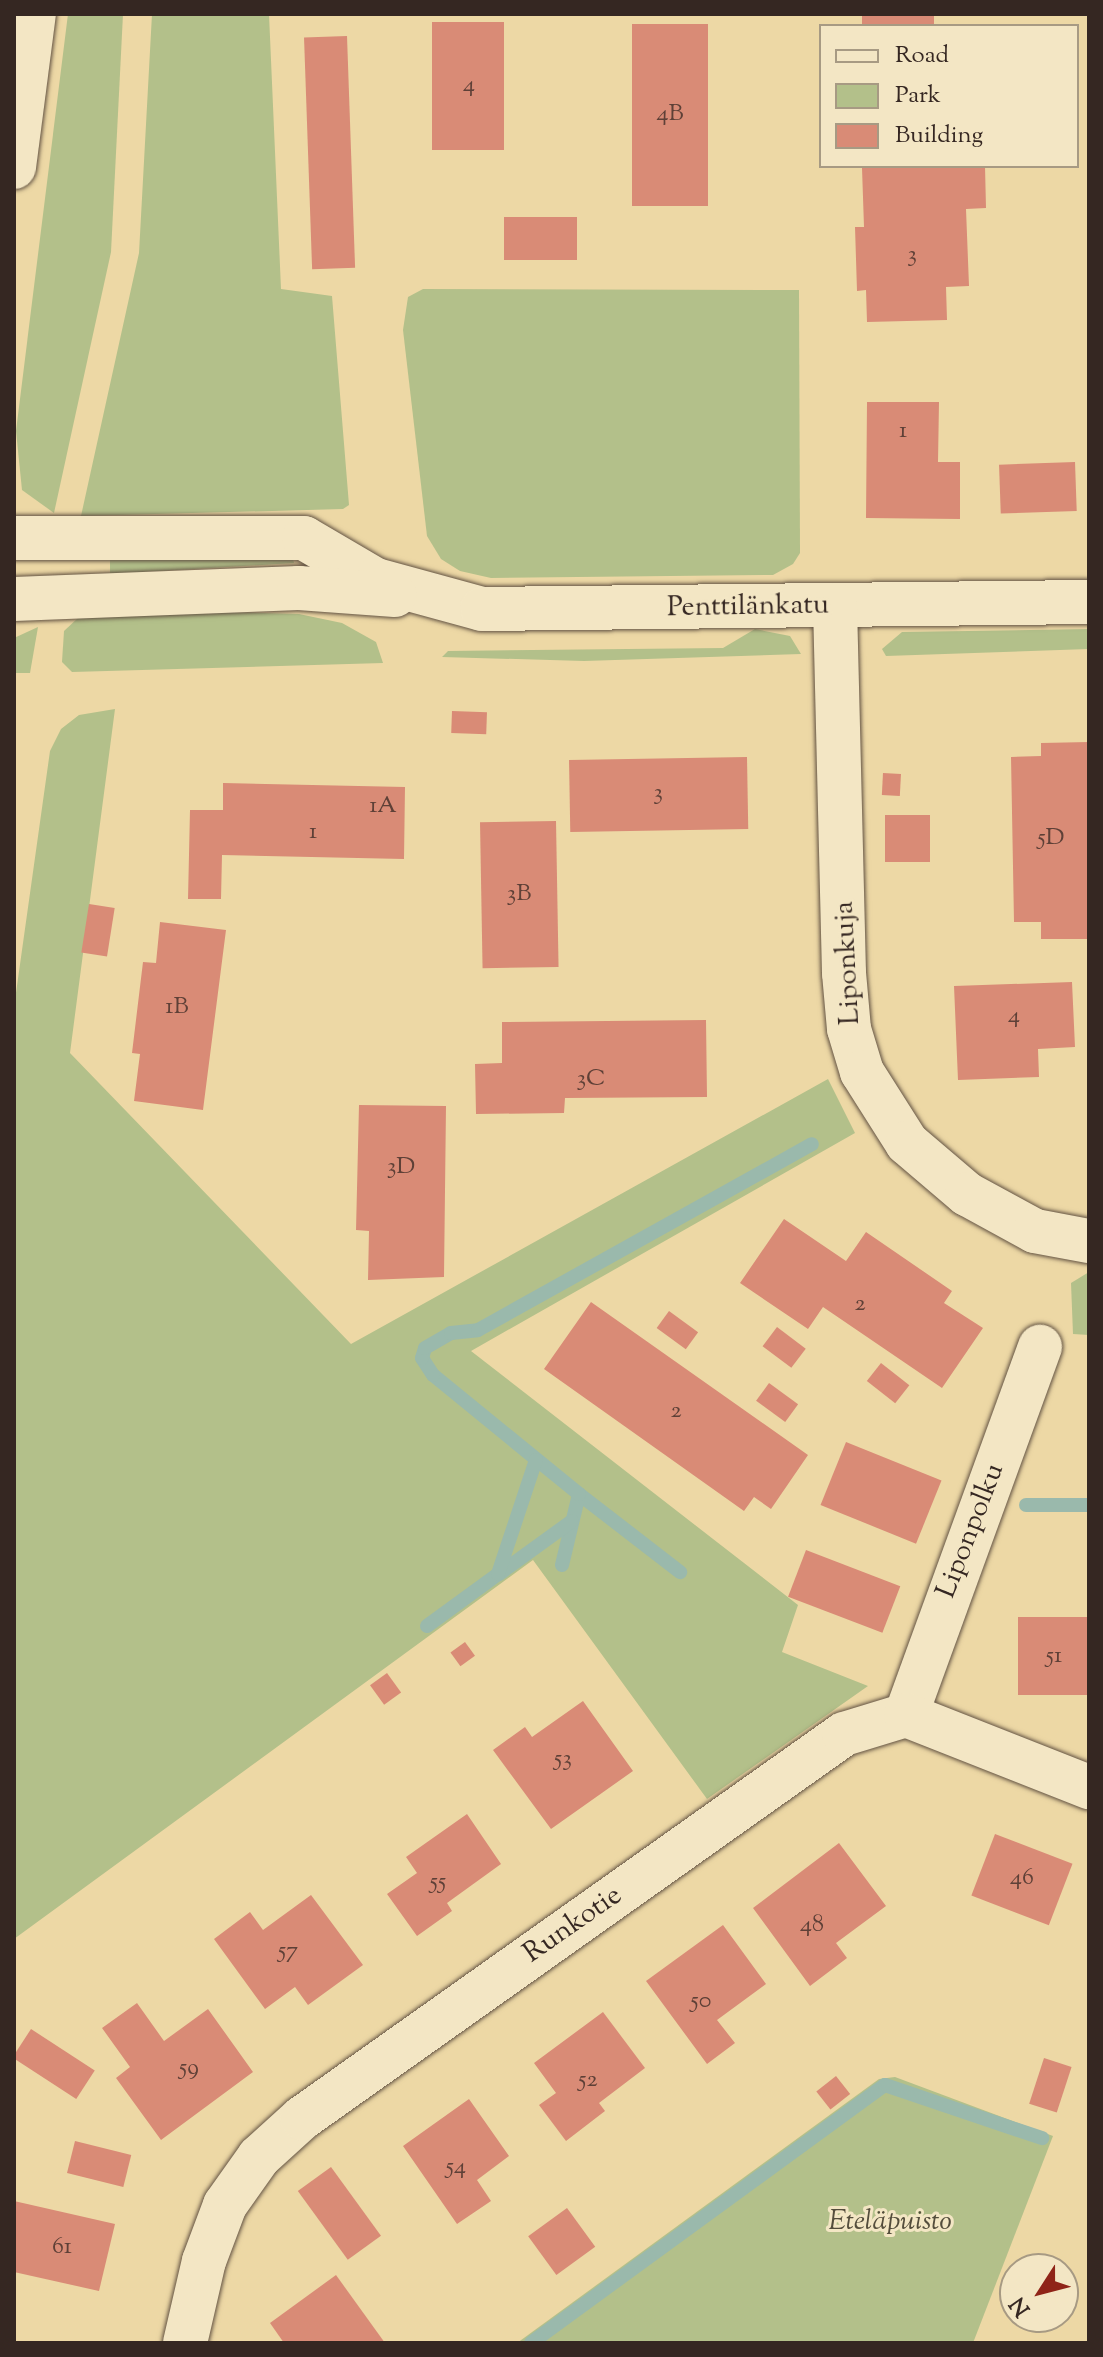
<!DOCTYPE html>
<html>
<head>
<meta charset="utf-8">
<style>
  body { margin:0 }
  #map { position:relative; width:1103px; height:2357px; overflow:hidden; background:#edd8a5; font-family:"Sorts Mill Goudy",serif }
  div>[style] { position:absolute }
  .green>* { inset:0; background:#b3c08a }
  .stream>* { height:14px; margin:-7px; padding:0 7px; transform-origin:7px; border-radius:7px; background:#9ab9ac }
  .building>* { inset:0; background:#d98b76; transform-origin:0 0 }
  .roads { filter:drop-shadow(0 0 2px #635343) drop-shadow(0 0 2px #635343) }
  .street>* { height:44px; margin:-22px; padding:0 22px; transform-origin:22px; border-radius:22px; background:#f3e6c4 }
  .secondary>* { height:44px; margin:-22px; padding:0 22px; transform-origin:22px; border-radius:22px; background:#f3e6c4 }
  span { translate:-50% -50%; white-space:nowrap; text-align:center; line-height:1.15; -webkit-text-stroke:6px #f3e6c4; paint-order:stroke }
  .number-label { font-size:24px; color:#5e4037 }
  .number-label span { -webkit-text-stroke-width:0 }
  .street-label { font-size:28px; color:#352722 }
  .park-label { font-size:28px; color:#544d3c; font-style:italic }
  .frame { position:absolute; inset:0; border:16px solid #352722; pointer-events:none }
  .legend { position:absolute; left:819px; top:24px; width:260px; height:144px; box-sizing:border-box; background:#f3e6c4; border:2px solid #a79a83; margin:0; padding:10px 14px; list-style:none; font-size:24px; color:#352722 }
  .legend li { display:flex; align-items:center; gap:16px; height:40px }
  .legend b { width:40px; border:2px solid #a79a83 }
  .north { position:absolute; left:999px; top:2253px; width:80px; height:80px; box-sizing:border-box; background:#f3e6c4; border:2px solid #a79a83; border-radius:50%; rotate:234deg; font-size:22px; font-weight:700; line-height:32px; text-align:center; color:#352722 }
  .north::after { content:''; display:block; margin:auto; width:28px; height:36px; background:#8f2418; clip-path:polygon(50% 0,100% 100%,50% 72%,0 100%) }
</style>
</head>
<body>
<div id="map">
  <div class="green">
    <div style="clip-path:polygon(68px 14px,123px 14px,111px 252px,54px 513px,22px 490px,16px 431px)"></div>
    <div style="clip-path:polygon(152px 14px,269px 14px,281px 289px,332px 296px,349px 505px,343px 509px,81px 516px,139px 253px)"></div>
    <div style="clip-path:polygon(423px 289px,799px 290px,800px 553px,793px 564px,773px 575px,491px 578px,460px 571px,441px 559px,427px 536px,403px 330px,408px 297px)"></div>
    <div style="clip-path:polygon(110px 558px,293px 559px,294px 563px,110px 574px)"></div>
    <div style="clip-path:polygon(200px 611px,299px 614px,342px 623px,376px 642px,383px 663px,72px 672px,62px 662px,64px 631px,79px 617px)"></div>
    <div style="clip-path:polygon(38px 627px,30px 673px,14px 673px,14px 638px)"></div>
    <div style="clip-path:polygon(755px 629px,790px 636px,801px 654px,584px 661px,442px 657px,448px 651px,723px 648px)"></div>
    <div style="clip-path:polygon(1089px 629px,1089px 649px,886px 656px,882px 649px,902px 632px)"></div>
    <div style="clip-path:polygon(115px 709px,70px 1053px,351px 1344px,828px 1079px,855px 1133px,471px 1351px,798px 1605px,782px 1652px,868px 1686px,707px 1799px,533px 1560px,14px 1939px,14px 1007px,50px 751px,61px 729px,79px 715px)"></div>
    <div style="clip-path:polygon(1089px 1272px,1089px 1335px,1073px 1334px,1071px 1283px)"></div>
    <div style="clip-path:polygon(895px 2077px,1053px 2136px,973px 2343px,517px 2343px,879px 2079px)"></div>
  </div>
  <div class="stream">
    <div style="left:579px;top:1494px;width:128px;rotate:37.7deg"></div>
    <div style="left:1026px;top:1505px;width:63px"></div>
    <div style="left:562px;top:1565px;width:73px;rotate:-76.5deg"></div>
    <div style="left:579px;top:1494px;width:188px;rotate:-140.8deg"></div>
    <div style="left:433px;top:1375px;width:20px;rotate:-123deg"></div>
    <div style="left:422px;top:1358px;width:10px;rotate:-73deg"></div>
    <div style="left:425px;top:1348px;width:30px;rotate:-30deg"></div>
    <div style="left:451px;top:1333px;width:27px;rotate:-6deg"></div>
    <div style="left:478px;top:1330px;width:382px;rotate:-29.1deg"></div>
    <div style="left:499px;top:1574px;width:90px;rotate:-36deg"></div>
    <div style="left:427px;top:1626px;width:88px;rotate:-36.2deg"></div>
    <div style="left:498px;top:1574px;width:120px;rotate:-71.6deg"></div>
    <div style="left:531px;top:2343px;width:438px;rotate:-36.1deg"></div>
    <div style="left:885px;top:2085px;width:166px;rotate:18.7deg"></div>
  </div>
  <div class="building">
    <div style="left:934px;top:14px;width:12px;height:72px;rotate:90deg"></div>
    <div style="left:504px;top:22px;width:128px;height:72px;rotate:90deg"></div>
    <div style="left:632px;top:24px;width:76px;height:182px"></div>
    <div style="left:347px;top:36px;width:232px;height:43px;rotate:88deg"></div>
    <div style="clip-path:polygon(916px 166px,985px 166px,986px 208px,966px 209px,969px 286px,946px 287px,947px 320px,867px 322px,866px 290px,857px 291px,855px 227px,864px 227px,862px 168px)"></div>
    <div style="left:504px;top:217px;width:73px;height:43px"></div>
    <div style="clip-path:polygon(867px 402px,939px 402px,938px 462px,960px 462px,960px 519px,866px 518px)"></div>
    <div style="left:1075px;top:462px;width:49px;height:76px;rotate:88deg"></div>
    <div style="left:452px;top:711px;width:35px;height:22px;rotate:2deg"></div>
    <div style="clip-path:polygon(1089px 742px,1089px 939px,1041px 939px,1041px 922px,1014px 922px,1011px 757px,1041px 756px,1041px 743px)"></div>
    <div style="left:747px;top:757px;width:72px;height:178px;rotate:89deg"></div>
    <div style="left:883px;top:773px;width:18px;height:22px;rotate:3deg"></div>
    <div style="clip-path:polygon(223px 783px,405px 787px,404px 859px,222px 855px,221px 899px,188px 899px,190px 810px,223px 810px)"></div>
    <div style="left:930px;top:815px;width:47px;height:45px;rotate:90deg"></div>
    <div style="left:556px;top:821px;width:146px;height:76px;rotate:89deg"></div>
    <div style="left:89px;top:904px;width:26px;height:49px;rotate:9deg"></div>
    <div style="clip-path:polygon(160px 922px,226px 930px,203px 1110px,134px 1101px,140px 1054px,132px 1053px,143px 962px,156px 963px)"></div>
    <div style="clip-path:polygon(1072px 982px,1075px 1047px,1038px 1049px,1039px 1077px,958px 1080px,954px 986px)"></div>
    <div style="clip-path:polygon(706px 1020px,707px 1097px,565px 1098px,564px 1113px,476px 1114px,475px 1064px,502px 1063px,502px 1022px)"></div>
    <div style="clip-path:polygon(359px 1105px,446px 1106px,444px 1277px,368px 1280px,369px 1231px,356px 1230px)"></div>
    <div style="clip-path:polygon(784px 1219px,846px 1261px,866px 1232px,952px 1291px,944px 1303px,983px 1328px,942px 1388px,823px 1307px,808px 1329px,740px 1283px)"></div>
    <div style="clip-path:polygon(591px 1302px,808px 1455px,771px 1509px,754px 1497px,744px 1511px,544px 1369px)"></div>
    <div style="left:669px;top:1311px;width:36px;height:21px;rotate:36deg"></div>
    <div style="left:777px;top:1327px;width:36px;height:24px;rotate:37deg"></div>
    <div style="left:881px;top:1363px;width:36px;height:23px;rotate:38deg"></div>
    <div style="left:769px;top:1383px;width:36px;height:22px;rotate:36deg"></div>
    <div style="left:846px;top:1442px;width:103px;height:68px;rotate:22deg"></div>
    <div style="left:806px;top:1550px;width:101px;height:50px;rotate:21deg"></div>
    <div style="left:1089px;top:1617px;width:78px;height:71px;rotate:90deg"></div>
    <div style="left:465px;top:1642px;width:17px;height:18px;rotate:54deg"></div>
    <div style="left:387px;top:1673px;width:24px;height:21px;rotate:54deg"></div>
    <div style="clip-path:polygon(583px 1701px,633px 1771px,551px 1829px,493px 1750px,525px 1727px,532px 1737px)"></div>
    <div style="clip-path:polygon(467px 1814px,501px 1864px,447px 1903px,452px 1911px,417px 1936px,387px 1894px,417px 1873px,406px 1857px)"></div>
    <div style="left:995px;top:1834px;width:83px;height:66px;rotate:21deg"></div>
    <div style="clip-path:polygon(839px 1843px,886px 1906px,836px 1943px,847px 1958px,810px 1986px,753px 1908px)"></div>
    <div style="clip-path:polygon(311px 1895px,363px 1965px,308px 2005px,295px 1987px,265px 2009px,214px 1939px,250px 1912px,263px 1930px)"></div>
    <div style="clip-path:polygon(723px 1925px,766px 1984px,717px 2020px,735px 2043px,707px 2064px,646px 1981px)"></div>
    <div style="clip-path:polygon(137px 2003px,164px 2041px,208px 2009px,253px 2072px,161px 2140px,116px 2078px,130px 2067px,102px 2028px)"></div>
    <div style="clip-path:polygon(603px 2012px,645px 2068px,599px 2103px,605px 2111px,566px 2141px,539px 2105px,556px 2093px,534px 2063px)"></div>
    <div style="left:31px;top:2029px;width:76px;height:34px;rotate:33deg"></div>
    <div style="left:1044px;top:2058px;width:29px;height:48px;rotate:18deg"></div>
    <div style="left:836px;top:2076px;width:23px;height:25px;rotate:52deg"></div>
    <div style="clip-path:polygon(469px 2099px,509px 2156px,477px 2180px,491px 2201px,457px 2224px,403px 2146px)"></div>
    <div style="left:75px;top:2141px;width:58px;height:33px;rotate:14deg"></div>
    <div style="left:331px;top:2167px;width:85px;height:41px;rotate:54deg"></div>
    <div style="clip-path:polygon(14px 2201px,115px 2224px,99px 2291px,14px 2272px)"></div>
    <div style="left:567px;top:2208px;width:48px;height:48px;rotate:54deg"></div>
    <div style="clip-path:polygon(336px 2275px,385px 2343px,284px 2343px,270px 2323px)"></div>
  </div>
  <div class="roads">
    <div class="street">
      <div style="left:14px;top:538px;width:290px"></div>
      <div style="left:304px;top:538px;width:83px;rotate:30.3deg"></div>
      <div style="left:376px;top:580px;width:110px;rotate:15.3deg"></div>
      <div style="left:482px;top:609px;width:607px;rotate:-0.66deg"></div>
      <div style="left:14px;top:599px;width:285px;rotate:-2.2deg"></div>
      <div style="left:299px;top:588px;width:96px;rotate:4.2deg"></div>
      <div style="left:835px;top:605px;width:368px;rotate:88.6deg"></div>
      <div style="left:844px;top:973px;width:56px;rotate:84.9deg"></div>
      <div style="left:849px;top:1029px;width:45px;rotate:73.2deg"></div>
      <div style="left:862px;top:1072px;width:84px;rotate:57.6deg"></div>
      <div style="left:907px;top:1143px;width:79px;rotate:40.4deg"></div>
      <div style="left:967px;top:1194px;width:77px;rotate:28.6deg"></div>
      <div style="left:1035px;top:1231px;width:55px;rotate:10.5deg"></div>
      <div style="left:906px;top:1715px;width:392px;rotate:-70deg"></div>
      <div style="left:185px;top:2343px;width:84px;rotate:-77deg"></div>
      <div style="left:204px;top:2261px;width:60px;rotate:-69.4deg"></div>
      <div style="left:225px;top:2205px;width:59px;rotate:-54.7deg"></div>
      <div style="left:259px;top:2157px;width:58px;rotate:-42.2deg"></div>
      <div style="left:302px;top:2118px;width:664px;rotate:-35.32deg"></div>
      <div style="left:844px;top:1734px;width:65px;rotate:-17deg"></div>
      <div style="left:906px;top:1715px;width:197px;rotate:21.5deg"></div>
    </div>
    <div class="secondary">
      <div style="left:14px;top:167px;width:154px;rotate:-82.6deg"></div>
    </div>
  </div>
  <div class="number-label">
    <span style="left:469px;top:86px">4</span>
    <span style="left:670px;top:115px">4B</span>
    <span style="left:912px;top:256px">3</span>
    <span style="left:903px;top:432px">1</span>
    <span style="left:658px;top:794px">3</span>
    <span style="left:383px;top:807px">1A</span>
    <span style="left:313px;top:833px">1</span>
    <span style="left:1051px;top:839px">5D</span>
    <span style="left:519px;top:895px">3B</span>
    <span style="left:177px;top:1008px">1B</span>
    <span style="left:1014px;top:1017px">4</span>
    <span style="left:591px;top:1080px">3C</span>
    <span style="left:401px;top:1168px">3D</span>
    <span style="left:860px;top:1305px">2</span>
    <span style="left:676px;top:1412px">2</span>
    <span style="left:1054px;top:1657px">51</span>
    <span style="left:563px;top:1760px">53</span>
    <span style="left:1022px;top:1879px">46</span>
    <span style="left:438px;top:1883px">55</span>
    <span style="left:812px;top:1926px">48</span>
    <span style="left:288px;top:1952px">57</span>
    <span style="left:701px;top:2002px">50</span>
    <span style="left:189px;top:2069px">59</span>
    <span style="left:588px;top:2081px">52</span>
    <span style="left:456px;top:2168px">54</span>
    <span style="left:62px;top:2248px">61</span>
  </div>
  <div class="street-label">
    <span style="left:748px;top:607px;rotate:-1deg">Penttilänkatu</span>
    <span style="left:848px;top:963px;rotate:-93deg">Liponkuja</span>
    <span style="left:971px;top:1531px;rotate:-69deg">Liponpolku</span>
    <span style="left:573px;top:1925px;rotate:-35deg">Runkotie</span>
  </div>
  <div class="park-label">
    <span style="left:890px;top:2222px">Eteläpuisto</span>
  </div>
  <div class="frame"></div>
  <ul class="legend">
  <li><b style="height:10px;background:#f3e6c4"></b>Road</li>
  <li><b style="height:22px;background:#b3c08a"></b>Park</li>
  <li><b style="height:22px;background:#d98b76"></b>Building</li>
  </ul>
  <div class="north">N</div>
</div>
</body>
</html>
